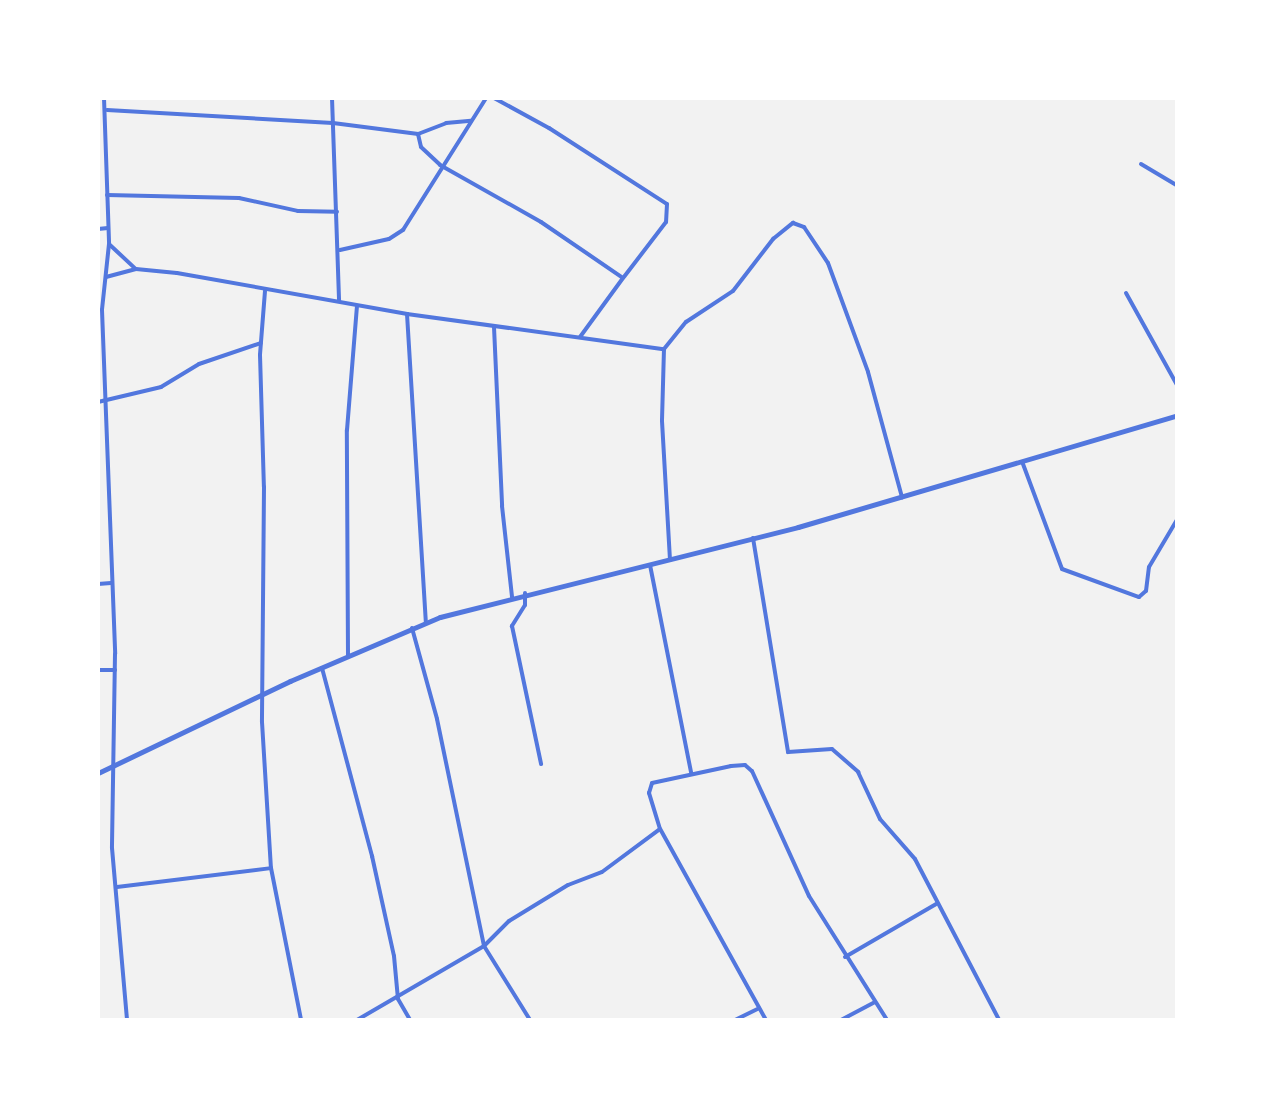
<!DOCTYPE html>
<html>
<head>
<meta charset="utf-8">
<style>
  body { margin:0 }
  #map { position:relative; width:1275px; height:1118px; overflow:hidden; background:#f2f2f2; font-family:Mulish,sans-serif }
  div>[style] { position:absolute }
  .minor>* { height:4px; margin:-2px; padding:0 2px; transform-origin:2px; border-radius:2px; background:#5277de }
  .tertiary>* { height:5px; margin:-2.5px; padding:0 2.5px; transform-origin:2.5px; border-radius:2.5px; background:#5277de }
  span { translate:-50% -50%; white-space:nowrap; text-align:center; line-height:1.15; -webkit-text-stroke:9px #fff; paint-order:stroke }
  .frame { position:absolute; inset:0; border:100px solid #fff; pointer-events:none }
</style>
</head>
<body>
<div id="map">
  <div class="minor">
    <div style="left:104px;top:98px;width:146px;rotate:88deg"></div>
    <div style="left:109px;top:244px;width:66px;rotate:96.1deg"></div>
    <div style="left:102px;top:310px;width:344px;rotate:87.8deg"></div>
    <div style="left:115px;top:654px;width:194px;rotate:90.9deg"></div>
    <div style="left:112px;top:848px;width:173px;rotate:85deg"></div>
    <div style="left:332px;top:98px;width:203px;rotate:88deg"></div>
    <div style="left:494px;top:98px;width:63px;rotate:28.6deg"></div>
    <div style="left:549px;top:128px;width:140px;rotate:32.8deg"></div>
    <div style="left:667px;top:204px;width:18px;rotate:93deg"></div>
    <div style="left:666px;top:222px;width:69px;rotate:127.4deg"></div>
    <div style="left:107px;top:110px;width:226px;rotate:3.3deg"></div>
    <div style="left:333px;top:123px;width:86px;rotate:7.4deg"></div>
    <div style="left:418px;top:134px;width:13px;rotate:77deg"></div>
    <div style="left:421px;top:147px;width:26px;rotate:43deg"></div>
    <div style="left:440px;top:165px;width:116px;rotate:29.4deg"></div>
    <div style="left:541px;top:222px;width:99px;rotate:34.3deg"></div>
    <div style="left:623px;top:278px;width:73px;rotate:126.1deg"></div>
    <div style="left:418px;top:134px;width:30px;rotate:-21deg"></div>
    <div style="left:446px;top:123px;width:25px;rotate:-5deg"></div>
    <div style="left:1141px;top:164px;width:43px;rotate:30.7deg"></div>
    <div style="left:107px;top:195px;width:132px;rotate:1.3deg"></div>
    <div style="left:239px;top:198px;width:60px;rotate:12.4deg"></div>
    <div style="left:298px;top:211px;width:39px;rotate:1deg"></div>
    <div style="left:98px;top:229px;width:10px;rotate:-6deg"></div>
    <div style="left:110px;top:245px;width:35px;rotate:43deg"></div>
    <div style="left:340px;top:250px;width:50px;rotate:-12.7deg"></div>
    <div style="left:389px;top:239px;width:17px;rotate:-33deg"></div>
    <div style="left:403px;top:230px;width:156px;rotate:-57.8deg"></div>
    <div style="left:106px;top:277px;width:31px;rotate:-15deg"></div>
    <div style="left:136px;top:269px;width:41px;rotate:5.6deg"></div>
    <div style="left:177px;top:273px;width:234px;rotate:10.1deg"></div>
    <div style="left:407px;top:314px;width:259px;rotate:7.8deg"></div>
    <div style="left:265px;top:291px;width:64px;rotate:94.5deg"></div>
    <div style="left:260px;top:355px;width:132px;rotate:88.3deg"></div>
    <div style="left:264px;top:487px;width:235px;rotate:90.5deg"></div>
    <div style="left:262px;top:722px;width:146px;rotate:86.5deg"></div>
    <div style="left:271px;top:868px;width:155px;rotate:78.8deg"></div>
    <div style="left:1126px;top:293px;width:107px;rotate:61deg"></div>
    <div style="left:407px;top:314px;width:309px;rotate:86.5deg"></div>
    <div style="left:494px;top:327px;width:179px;rotate:87.4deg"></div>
    <div style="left:502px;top:506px;width:92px;rotate:83.7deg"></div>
    <div style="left:98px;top:402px;width:65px;rotate:-13.4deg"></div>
    <div style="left:161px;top:387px;width:44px;rotate:-31.2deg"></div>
    <div style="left:199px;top:364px;width:65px;rotate:-18.7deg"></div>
    <div style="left:1023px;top:464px;width:112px;rotate:69.6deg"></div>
    <div style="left:1062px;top:569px;width:82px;rotate:20deg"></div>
    <div style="left:1139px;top:597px;width:9px;rotate:-41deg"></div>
    <div style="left:1146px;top:591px;width:24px;rotate:-83deg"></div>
    <div style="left:1149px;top:567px;width:57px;rotate:-59.4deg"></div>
    <div style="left:753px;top:538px;width:217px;rotate:80.7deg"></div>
    <div style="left:788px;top:752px;width:44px;rotate:-3.9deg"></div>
    <div style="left:832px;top:749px;width:35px;rotate:41deg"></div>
    <div style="left:858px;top:772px;width:52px;rotate:64.9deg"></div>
    <div style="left:880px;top:819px;width:53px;rotate:48.8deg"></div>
    <div style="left:915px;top:859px;width:182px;rotate:62.4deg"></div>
    <div style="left:670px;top:560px;width:140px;rotate:-93.3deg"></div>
    <div style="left:662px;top:420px;width:71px;rotate:-88.4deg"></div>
    <div style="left:664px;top:349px;width:35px;rotate:-51deg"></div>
    <div style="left:686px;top:322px;width:56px;rotate:-33.4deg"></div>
    <div style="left:733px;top:291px;width:66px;rotate:-52.4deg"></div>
    <div style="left:773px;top:239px;width:26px;rotate:-39deg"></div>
    <div style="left:793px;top:223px;width:12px;rotate:20deg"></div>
    <div style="left:804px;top:227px;width:43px;rotate:56.3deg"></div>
    <div style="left:828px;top:263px;width:116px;rotate:69.8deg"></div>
    <div style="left:868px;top:372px;width:130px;rotate:74.8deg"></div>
    <div style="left:650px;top:565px;width:212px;rotate:78.8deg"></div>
    <div style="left:98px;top:584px;width:13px;rotate:-4deg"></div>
    <div style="left:525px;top:593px;width:12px;rotate:90deg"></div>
    <div style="left:525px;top:605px;width:25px;rotate:122deg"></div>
    <div style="left:512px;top:626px;width:141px;rotate:78.1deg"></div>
    <div style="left:412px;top:628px;width:94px;rotate:74.6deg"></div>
    <div style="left:437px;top:719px;width:232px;rotate:78.3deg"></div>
    <div style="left:484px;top:946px;width:87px;rotate:58.1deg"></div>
    <div style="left:348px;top:655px;width:225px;rotate:-90.3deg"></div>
    <div style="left:347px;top:430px;width:124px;rotate:-85.4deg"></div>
    <div style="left:322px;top:668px;width:195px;rotate:75.1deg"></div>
    <div style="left:372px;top:856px;width:102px;rotate:77.6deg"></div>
    <div style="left:394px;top:956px;width:43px;rotate:84.7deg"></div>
    <div style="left:398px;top:999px;width:24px;rotate:60deg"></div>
    <div style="left:98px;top:670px;width:17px"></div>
    <div style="left:117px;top:887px;width:155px;rotate:-7deg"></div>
    <div style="left:845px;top:957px;width:105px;rotate:-30.2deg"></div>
    <div style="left:357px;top:1020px;width:147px;rotate:-30.2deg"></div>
    <div style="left:484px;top:946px;width:35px;rotate:-45deg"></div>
    <div style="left:509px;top:921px;width:69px;rotate:-31.4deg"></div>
    <div style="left:568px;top:885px;width:36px;rotate:-21deg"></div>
    <div style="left:602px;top:872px;width:72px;rotate:-36.6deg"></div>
    <div style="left:735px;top:1020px;width:25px;rotate:-26deg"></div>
    <div style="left:766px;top:1020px;width:218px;rotate:-119deg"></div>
    <div style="left:660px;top:829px;width:38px;rotate:-107deg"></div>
    <div style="left:649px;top:793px;width:10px;rotate:-73deg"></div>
    <div style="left:652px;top:783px;width:81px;rotate:-12.1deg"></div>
    <div style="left:731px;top:766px;width:14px;rotate:-4deg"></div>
    <div style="left:745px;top:765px;width:9px;rotate:41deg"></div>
    <div style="left:752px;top:771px;width:137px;rotate:65.5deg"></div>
    <div style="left:809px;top:896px;width:146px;rotate:57.8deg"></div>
    <div style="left:841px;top:1020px;width:38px;rotate:-28deg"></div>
  </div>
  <div class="tertiary">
    <div style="left:98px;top:773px;width:213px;rotate:-25.6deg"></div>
    <div style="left:290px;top:681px;width:163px;rotate:-23.1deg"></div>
    <div style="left:440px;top:617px;width:369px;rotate:-14.1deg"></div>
    <div style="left:798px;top:527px;width:396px;rotate:-16.4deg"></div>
  </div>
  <div class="frame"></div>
</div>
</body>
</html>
